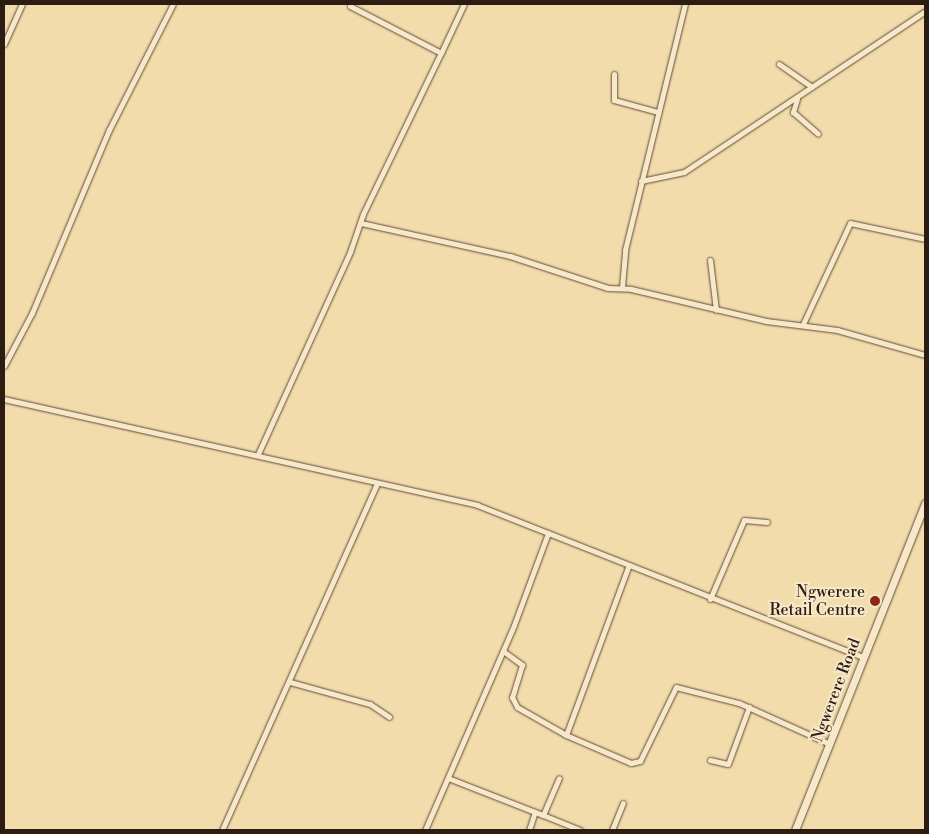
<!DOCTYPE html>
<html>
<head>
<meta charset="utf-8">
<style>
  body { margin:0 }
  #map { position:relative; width:929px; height:834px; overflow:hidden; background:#f3dcac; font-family:"Libre Bodoni",serif }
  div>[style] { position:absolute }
  .roads { filter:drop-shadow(0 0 1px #5e4c38) drop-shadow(0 0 1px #5e4c38) }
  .street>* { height:5px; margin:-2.5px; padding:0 2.5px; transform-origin:2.5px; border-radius:2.5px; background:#f7e8c9 }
  .secondary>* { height:7px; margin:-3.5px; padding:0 3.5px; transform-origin:3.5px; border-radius:3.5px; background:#f7e8c9 }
  .dots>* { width:14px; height:14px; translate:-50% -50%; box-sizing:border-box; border:2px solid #f7e8c9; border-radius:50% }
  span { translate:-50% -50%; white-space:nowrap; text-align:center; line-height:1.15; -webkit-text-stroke:4px #f7e8c9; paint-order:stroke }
  .poi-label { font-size:16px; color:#2d1c11 }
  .right { translate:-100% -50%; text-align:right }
  .street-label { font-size:16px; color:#2d1c11 }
  .frame { position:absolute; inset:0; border:5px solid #2d1c11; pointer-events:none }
</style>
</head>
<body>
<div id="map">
  <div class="roads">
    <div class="street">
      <div style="left:350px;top:6px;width:102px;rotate:27.3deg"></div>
      <div style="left:441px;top:53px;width:54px;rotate:-64.9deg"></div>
      <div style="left:4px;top:44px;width:44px;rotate:-65.8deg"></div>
      <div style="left:779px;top:64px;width:40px;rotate:34.9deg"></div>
      <div style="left:614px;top:74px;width:26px;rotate:90deg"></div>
      <div style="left:614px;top:100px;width:46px;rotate:15.3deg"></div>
      <div style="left:797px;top:99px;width:14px;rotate:107deg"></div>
      <div style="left:793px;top:112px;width:33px;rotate:41deg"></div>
      <div style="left:641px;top:181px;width:44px;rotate:-11.8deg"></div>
      <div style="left:684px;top:172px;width:290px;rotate:-33.7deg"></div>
      <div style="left:361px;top:223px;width:153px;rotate:12.5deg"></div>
      <div style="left:510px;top:256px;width:103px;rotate:18.1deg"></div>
      <div style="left:608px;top:288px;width:23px;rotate:2deg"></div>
      <div style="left:631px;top:289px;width:139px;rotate:13.3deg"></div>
      <div style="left:766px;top:321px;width:72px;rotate:7.2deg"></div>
      <div style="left:837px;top:330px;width:91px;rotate:15.9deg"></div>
      <div style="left:710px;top:260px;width:50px;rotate:83.2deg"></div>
      <div style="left:622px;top:287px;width:37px;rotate:-85deg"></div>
      <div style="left:625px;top:250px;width:253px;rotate:-76.3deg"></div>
      <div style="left:803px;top:324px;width:111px;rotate:-65deg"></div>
      <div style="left:850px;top:223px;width:77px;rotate:12deg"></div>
      <div style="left:4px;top:366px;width:60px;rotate:-62.2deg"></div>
      <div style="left:32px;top:313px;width:199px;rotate:-67.2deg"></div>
      <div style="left:109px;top:130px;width:141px;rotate:-63.1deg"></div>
      <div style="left:4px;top:399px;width:485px;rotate:12.6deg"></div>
      <div style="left:477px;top:505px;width:415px;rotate:21.5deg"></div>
      <div style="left:258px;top:454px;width:222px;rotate:-65.5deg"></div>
      <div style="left:350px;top:252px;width:40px;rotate:-71.1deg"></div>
      <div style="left:363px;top:214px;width:179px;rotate:-64.2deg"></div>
      <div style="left:710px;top:599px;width:86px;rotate:-66.7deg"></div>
      <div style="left:744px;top:520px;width:23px;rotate:5deg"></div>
      <div style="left:503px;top:651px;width:24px;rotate:36deg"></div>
      <div style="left:522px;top:665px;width:34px;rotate:107deg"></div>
      <div style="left:512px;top:697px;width:11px;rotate:63deg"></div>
      <div style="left:517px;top:707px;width:56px;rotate:29.7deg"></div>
      <div style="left:566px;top:735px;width:71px;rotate:23.3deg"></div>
      <div style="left:631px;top:763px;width:9px;rotate:-13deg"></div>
      <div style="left:640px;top:761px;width:82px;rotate:-64.1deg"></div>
      <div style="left:676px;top:687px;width:65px;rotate:14.3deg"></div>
      <div style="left:739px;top:703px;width:100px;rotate:24.3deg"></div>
      <div style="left:290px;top:682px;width:83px;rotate:15.4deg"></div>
      <div style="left:370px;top:704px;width:23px;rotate:34deg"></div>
      <div style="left:566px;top:735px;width:181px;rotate:-69.7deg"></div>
      <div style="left:710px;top:760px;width:18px;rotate:13deg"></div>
      <div style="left:728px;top:764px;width:61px;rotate:-69.8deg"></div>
      <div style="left:448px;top:778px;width:102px;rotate:21.3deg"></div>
      <div style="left:543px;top:815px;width:40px;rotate:-66.6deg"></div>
      <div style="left:543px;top:815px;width:40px;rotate:22deg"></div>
      <div style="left:222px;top:830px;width:380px;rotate:-65.9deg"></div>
      <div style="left:425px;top:830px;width:223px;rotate:-66.5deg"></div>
      <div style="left:514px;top:625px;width:98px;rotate:-69.7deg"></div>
      <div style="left:529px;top:830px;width:19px;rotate:-72deg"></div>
      <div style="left:612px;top:830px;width:29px;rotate:-68deg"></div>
    </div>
    <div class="secondary">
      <div style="left:795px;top:830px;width:352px;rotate:-68.3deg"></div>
    </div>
  </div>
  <div class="dots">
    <div style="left:875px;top:601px;background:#8f2418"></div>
  </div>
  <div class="poi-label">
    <span class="right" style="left:865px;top:601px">Ngwerere<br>Retail Centre</span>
  </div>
  <div class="street-label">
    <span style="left:836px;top:690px;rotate:-69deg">Ngwerere Road</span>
  </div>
  <div class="frame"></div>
</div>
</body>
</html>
